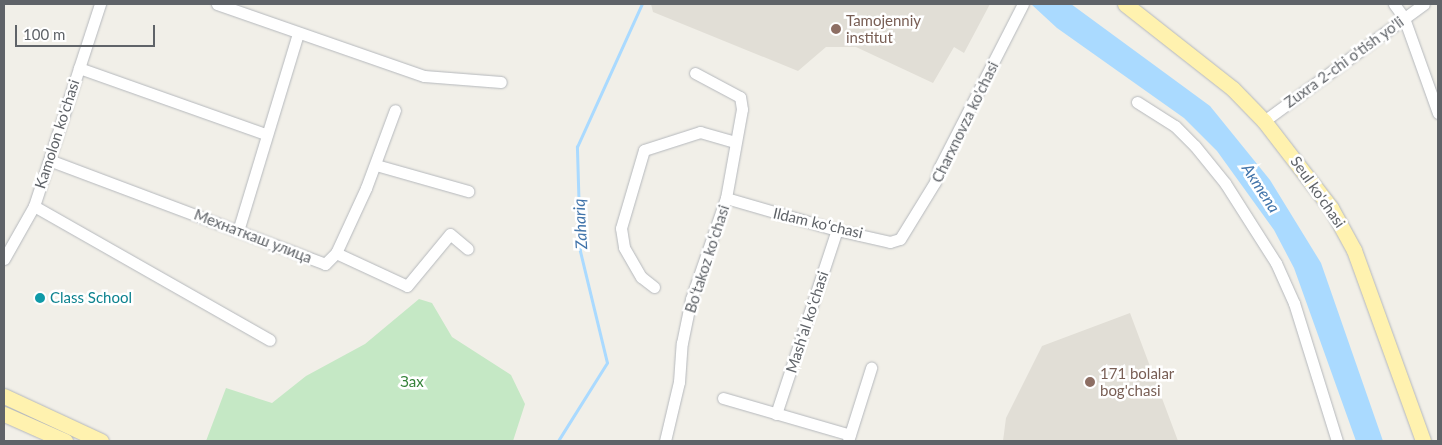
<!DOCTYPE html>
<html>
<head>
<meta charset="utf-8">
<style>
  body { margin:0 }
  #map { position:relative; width:1442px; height:445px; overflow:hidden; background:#f1efe8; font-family:Lato,sans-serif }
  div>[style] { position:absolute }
  .education>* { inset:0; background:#e1ded6 }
  .green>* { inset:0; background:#c5e8c5 }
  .water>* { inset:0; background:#aadaff }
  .stream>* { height:2.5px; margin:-1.25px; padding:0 1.25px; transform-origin:1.25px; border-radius:1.25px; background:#aadaff }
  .roads { filter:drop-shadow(0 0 1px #b5b8bc) drop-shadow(0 0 1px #b5b8bc) }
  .minor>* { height:11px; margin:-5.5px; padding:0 5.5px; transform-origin:5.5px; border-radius:5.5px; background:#fff }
  .major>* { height:15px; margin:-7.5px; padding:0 7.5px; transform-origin:7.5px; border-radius:7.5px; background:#fff2af }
  .dots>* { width:14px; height:14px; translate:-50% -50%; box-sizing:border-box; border:2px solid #fff; border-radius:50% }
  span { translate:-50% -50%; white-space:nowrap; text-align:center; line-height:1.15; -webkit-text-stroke:5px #fff; paint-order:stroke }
  .education-label { font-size:15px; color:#785e54 }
  .left { translate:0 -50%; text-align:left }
  .street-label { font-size:15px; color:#5f6368 }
  .culture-label { font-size:15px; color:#0d838f }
  .park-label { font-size:15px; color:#348238 }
  .water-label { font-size:16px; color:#4174aa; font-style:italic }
  .frame { position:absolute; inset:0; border:5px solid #5f6368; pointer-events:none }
  .scale { position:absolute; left:15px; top:25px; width:140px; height:22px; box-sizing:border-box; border:2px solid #5f6368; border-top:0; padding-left:6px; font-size:15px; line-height:18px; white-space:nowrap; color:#5f6368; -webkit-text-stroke:4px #fff; paint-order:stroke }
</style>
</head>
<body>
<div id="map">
  <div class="education">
    <div style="clip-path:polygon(651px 4px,990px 4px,964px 53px,954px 47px,933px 83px,856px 47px,826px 47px,798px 71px,653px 12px)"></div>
    <div style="clip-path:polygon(1130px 313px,1178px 441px,1003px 441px,1006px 418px,1042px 346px)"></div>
  </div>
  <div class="green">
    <div style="clip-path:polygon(419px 299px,432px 303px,452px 337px,511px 375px,525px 404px,513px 441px,206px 441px,226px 388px,272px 403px,306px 376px,365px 344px)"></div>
  </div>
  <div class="water">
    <div style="clip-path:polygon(1031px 4px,1071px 4px,1210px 106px,1270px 180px,1321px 263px,1383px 441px,1356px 441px,1294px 268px,1274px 230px,1217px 151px,1184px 118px,1057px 28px)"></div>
  </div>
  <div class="stream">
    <div style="left:558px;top:441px;width:92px;rotate:-57.9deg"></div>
    <div style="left:607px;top:363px;width:115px;rotate:-103.6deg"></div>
    <div style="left:580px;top:251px;width:104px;rotate:-91.7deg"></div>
    <div style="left:577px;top:147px;width:157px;rotate:-65.6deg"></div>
  </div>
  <div class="roads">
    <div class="minor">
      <div style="left:217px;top:4px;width:219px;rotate:19.2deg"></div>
      <div style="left:424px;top:76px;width:77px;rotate:4.5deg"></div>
      <div style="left:1394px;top:4px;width:17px;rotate:54deg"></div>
      <div style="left:1404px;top:18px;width:101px;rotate:70.3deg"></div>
      <div style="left:79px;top:68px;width:197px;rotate:19.5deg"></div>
      <div style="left:1137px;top:102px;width:45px;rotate:32.3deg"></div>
      <div style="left:1175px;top:126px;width:28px;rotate:45deg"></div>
      <div style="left:1195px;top:146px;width:48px;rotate:51deg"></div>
      <div style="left:1225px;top:183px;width:95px;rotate:57.5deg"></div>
      <div style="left:1276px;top:263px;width:44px;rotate:65.8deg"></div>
      <div style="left:1294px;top:303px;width:145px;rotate:72.7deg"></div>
      <div style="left:1264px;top:121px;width:198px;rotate:-36.2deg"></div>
      <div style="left:49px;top:160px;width:295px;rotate:20.6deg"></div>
      <div style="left:325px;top:264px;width:16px;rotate:-45deg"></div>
      <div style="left:336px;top:253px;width:72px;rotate:-65.2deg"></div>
      <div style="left:366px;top:188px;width:83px;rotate:-69.6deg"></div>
      <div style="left:376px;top:165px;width:96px;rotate:15.8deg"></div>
      <div style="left:726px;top:198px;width:116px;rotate:16.1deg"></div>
      <div style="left:837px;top:230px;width:54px;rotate:12.8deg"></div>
      <div style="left:890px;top:242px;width:10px;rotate:-17deg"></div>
      <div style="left:900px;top:239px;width:67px;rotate:-58.4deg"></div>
      <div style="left:935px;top:182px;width:15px;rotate:-74deg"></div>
      <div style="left:939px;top:168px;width:184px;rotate:-62.9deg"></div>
      <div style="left:34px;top:206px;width:271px;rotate:29.6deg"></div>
      <div style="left:238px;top:231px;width:207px;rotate:-73.1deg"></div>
      <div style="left:336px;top:253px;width:78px;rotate:24.9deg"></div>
      <div style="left:407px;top:286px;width:67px;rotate:-50.4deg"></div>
      <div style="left:450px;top:234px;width:23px;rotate:40deg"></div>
      <div style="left:4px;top:259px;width:61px;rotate:-60.5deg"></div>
      <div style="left:34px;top:206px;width:213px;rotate:-71.9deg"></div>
      <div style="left:654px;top:287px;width:16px;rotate:-142deg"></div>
      <div style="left:641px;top:277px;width:34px;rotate:-120deg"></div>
      <div style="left:624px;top:247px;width:19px;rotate:-99deg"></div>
      <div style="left:621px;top:228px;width:81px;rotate:-73.6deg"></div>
      <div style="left:644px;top:150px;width:59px;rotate:-17.8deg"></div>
      <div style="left:700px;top:132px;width:35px;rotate:16deg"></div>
      <div style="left:723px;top:398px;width:132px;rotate:16.2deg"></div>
      <div style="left:776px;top:414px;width:194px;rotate:-71.7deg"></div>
      <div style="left:665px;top:441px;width:61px;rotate:-76.7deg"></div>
      <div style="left:679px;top:382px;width:39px;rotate:-86deg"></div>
      <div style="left:682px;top:343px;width:45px;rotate:-78.4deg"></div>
      <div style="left:691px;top:299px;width:107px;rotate:-70.9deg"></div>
      <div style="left:726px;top:198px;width:90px;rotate:-79.8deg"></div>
      <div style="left:742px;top:109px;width:12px;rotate:-99deg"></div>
      <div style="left:740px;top:97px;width:51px;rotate:-151.9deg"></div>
      <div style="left:848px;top:441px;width:77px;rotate:-72.5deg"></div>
    </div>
    <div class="major">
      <div style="left:1125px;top:4px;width:137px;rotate:38.2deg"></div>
      <div style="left:1233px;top:89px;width:45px;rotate:45.9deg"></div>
      <div style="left:1264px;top:121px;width:110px;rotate:52.4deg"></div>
      <div style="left:1331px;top:208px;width:48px;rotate:61.3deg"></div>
      <div style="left:1354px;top:250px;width:203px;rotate:70.1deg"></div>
      <div style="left:4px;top:396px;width:107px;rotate:24.9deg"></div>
      <div style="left:4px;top:414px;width:67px;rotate:23.9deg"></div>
    </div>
  </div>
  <div class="dots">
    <div style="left:836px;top:29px;background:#8d6e63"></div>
    <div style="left:40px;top:298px;background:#0f9aa8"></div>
    <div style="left:1090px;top:382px;background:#8d6e63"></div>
  </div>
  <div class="education-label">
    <span class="left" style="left:846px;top:29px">Tamojenniy<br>institut</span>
    <span class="left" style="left:1100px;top:382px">171 bolalar<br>bog'chasi</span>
  </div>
  <div class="street-label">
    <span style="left:1344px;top:62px;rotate:-36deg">Zuxra 2-chi o'tish yo'li</span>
    <span style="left:965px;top:122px;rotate:-64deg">Charxnovza ko'chasi</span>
    <span style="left:57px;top:134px;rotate:-72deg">Kamolon ko'chasi</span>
    <span style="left:1318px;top:192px;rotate:55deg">Seul ko'chasi</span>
    <span style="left:818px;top:223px;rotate:13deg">Ildam koʻchasi</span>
    <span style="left:253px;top:236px;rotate:21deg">Мехнаткаш улица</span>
    <span style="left:707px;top:259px;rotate:-72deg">Boʻtakoz koʻchasi</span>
    <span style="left:807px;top:322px;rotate:-72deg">Mashʼal koʻchasi</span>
  </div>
  <div class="culture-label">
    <span class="left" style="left:50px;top:298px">Class School</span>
  </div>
  <div class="park-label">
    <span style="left:412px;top:382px">Зах</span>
  </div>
  <div class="water-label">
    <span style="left:1261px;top:188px;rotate:57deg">Актепа</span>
    <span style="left:580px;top:224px;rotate:-93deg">Zahariq</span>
  </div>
  <div class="frame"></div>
  <div class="scale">100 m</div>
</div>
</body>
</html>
